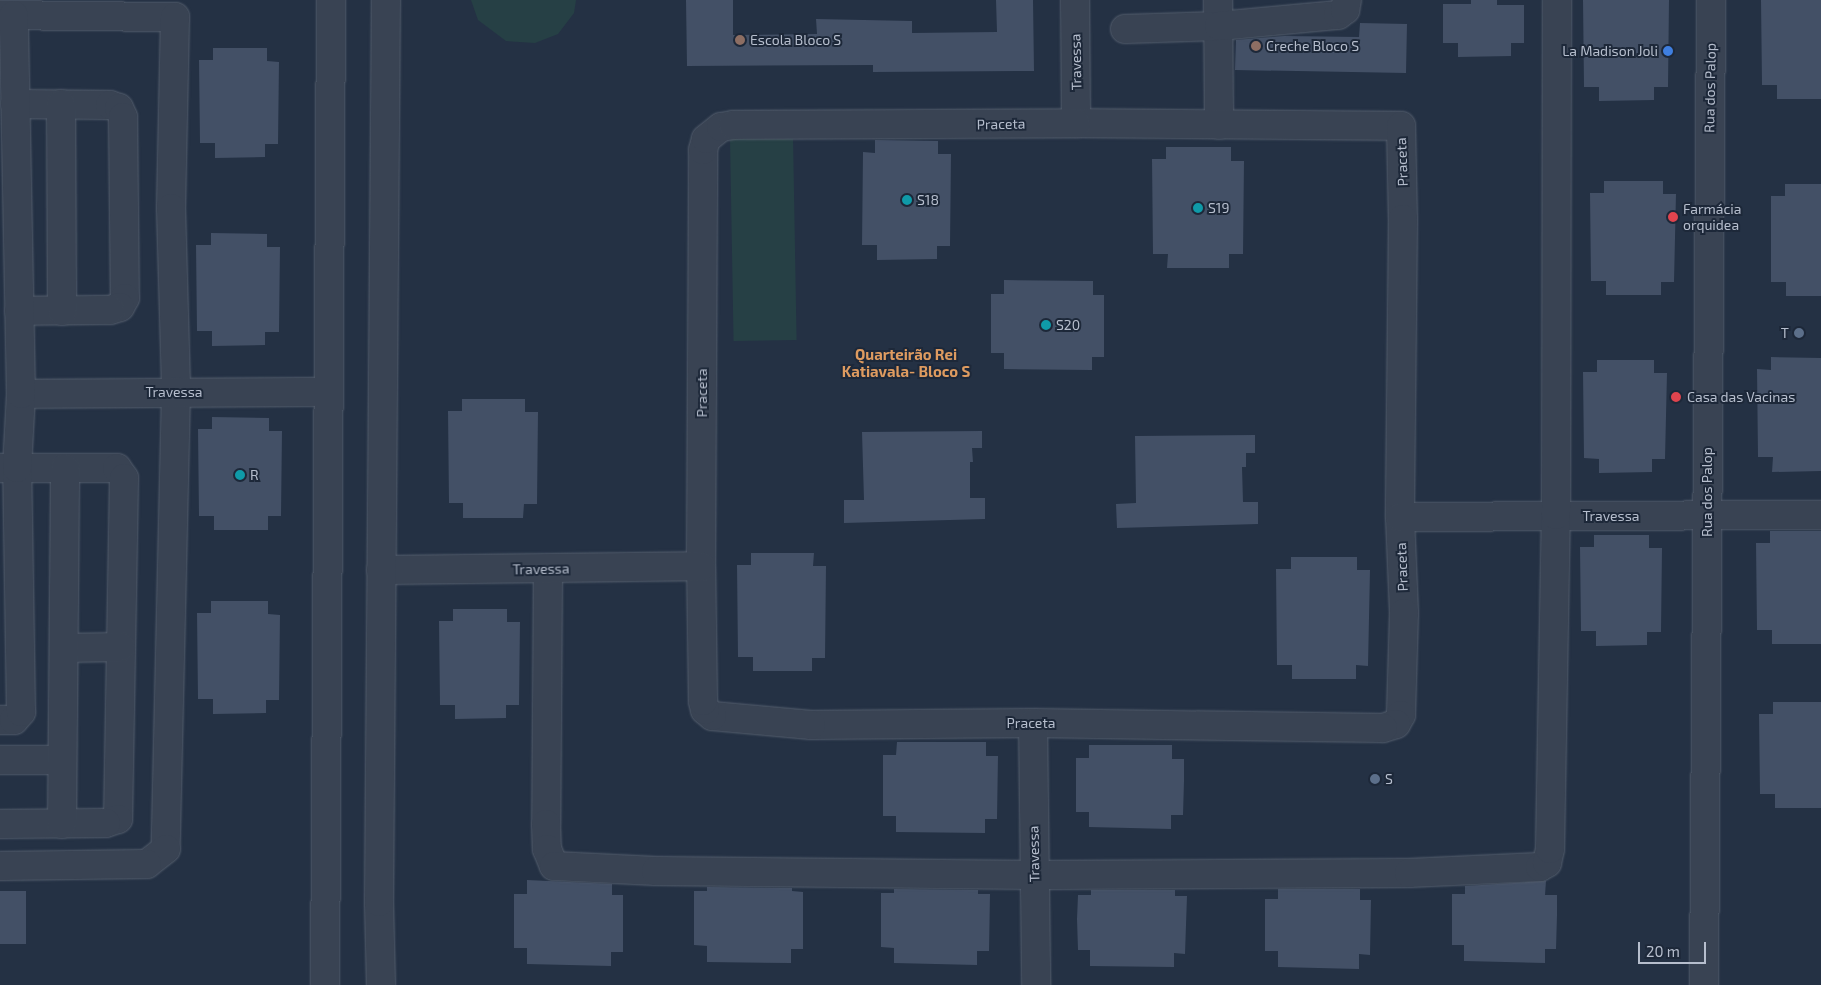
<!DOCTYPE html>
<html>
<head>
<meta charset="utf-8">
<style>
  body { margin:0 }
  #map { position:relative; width:1821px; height:985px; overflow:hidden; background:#243144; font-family:"Exo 2",sans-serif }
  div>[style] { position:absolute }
  .green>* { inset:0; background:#264045; transform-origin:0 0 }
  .building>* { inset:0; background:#435066; transform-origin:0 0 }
  .roads { filter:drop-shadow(0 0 1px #545e6d) drop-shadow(0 0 1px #545e6d) }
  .minor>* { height:28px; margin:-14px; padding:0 14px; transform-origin:14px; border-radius:14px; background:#394353 }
  .dots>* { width:14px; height:14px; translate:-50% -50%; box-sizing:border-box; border:2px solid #1d2839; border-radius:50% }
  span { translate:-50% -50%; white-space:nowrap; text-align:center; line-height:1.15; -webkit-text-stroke:4px #1d2839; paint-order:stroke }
  .poi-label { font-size:14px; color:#b6becd }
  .left { translate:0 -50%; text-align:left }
  .right { translate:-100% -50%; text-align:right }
  .street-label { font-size:14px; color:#b6becd }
  .neighbourhood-label { font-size:15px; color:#de9b60; font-weight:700 }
  .scale { position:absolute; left:1638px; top:942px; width:68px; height:22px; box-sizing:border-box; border:2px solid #b6becd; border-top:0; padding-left:6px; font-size:15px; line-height:18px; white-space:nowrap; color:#b6becd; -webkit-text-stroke:4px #1d2839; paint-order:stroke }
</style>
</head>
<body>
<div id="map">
  <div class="green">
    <div style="clip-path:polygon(471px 0,576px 0,574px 13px,558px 34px,535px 43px,506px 41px,478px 20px)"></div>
    <div style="left:793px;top:136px;width:204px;height:63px;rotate:89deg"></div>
  </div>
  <div class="building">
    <div style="clip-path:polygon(686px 0,733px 0,733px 35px,817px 34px,816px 19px,912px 21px,912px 33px,997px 32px,996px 0,1033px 0,1034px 71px,873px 72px,873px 65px,687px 66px)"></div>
    <div style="clip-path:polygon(1471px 0,1497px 0,1497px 5px,1524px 5px,1524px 43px,1511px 43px,1511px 56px,1458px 57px,1458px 43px,1443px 43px,1443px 4px,1471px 4px)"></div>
    <div style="clip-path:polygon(1583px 0,1669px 0,1668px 87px,1654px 87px,1654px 100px,1599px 101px,1599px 87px,1584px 87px)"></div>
    <div style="clip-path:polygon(1761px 0,1821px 0,1821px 99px,1777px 99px,1777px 85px,1762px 85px)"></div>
    <div style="clip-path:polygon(1360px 23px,1407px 24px,1406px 73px,1235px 70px,1236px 40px,1284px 36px,1359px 37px)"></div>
    <div style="clip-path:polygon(213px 48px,267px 48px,267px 61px,279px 62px,278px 144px,265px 144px,265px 157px,215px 158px,215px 143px,200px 143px,199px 60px,213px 60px)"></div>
    <div style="clip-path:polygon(875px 140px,938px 141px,938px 154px,951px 154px,950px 246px,937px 246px,937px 259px,877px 260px,877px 245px,862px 245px,863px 152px,875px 153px)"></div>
    <div style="clip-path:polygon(1166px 147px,1231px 147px,1231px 161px,1244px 161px,1243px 254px,1229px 254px,1229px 268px,1167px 268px,1168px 254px,1153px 254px,1152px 159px,1166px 159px)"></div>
    <div style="clip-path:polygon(1604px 181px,1663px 181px,1663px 194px,1676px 194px,1674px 282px,1661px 282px,1661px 295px,1606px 295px,1606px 281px,1591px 281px,1590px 193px,1604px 193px)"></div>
    <div style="clip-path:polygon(1785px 184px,1821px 184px,1821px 296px,1786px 296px,1786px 282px,1771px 282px,1771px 196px,1785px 196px)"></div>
    <div style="clip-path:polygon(211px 233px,267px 234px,267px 247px,280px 247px,279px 332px,265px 332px,265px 345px,212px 346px,212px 331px,197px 331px,196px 245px,211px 245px)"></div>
    <div style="clip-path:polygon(1004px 280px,1093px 281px,1093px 295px,1104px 295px,1104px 357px,1092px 357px,1092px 370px,1004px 369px,1004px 353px,991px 353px,991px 294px,1004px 294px)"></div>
    <div style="clip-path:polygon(1771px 357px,1821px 358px,1821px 471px,1772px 472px,1773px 457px,1758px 457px,1757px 369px,1771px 370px)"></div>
    <div style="clip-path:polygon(1597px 360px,1654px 360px,1654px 373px,1667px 373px,1665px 459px,1652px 459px,1652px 472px,1599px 473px,1599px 459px,1584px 458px,1583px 372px,1597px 372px)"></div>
    <div style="clip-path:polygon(462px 399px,525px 399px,525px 412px,538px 412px,537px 504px,524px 504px,523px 518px,463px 518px,463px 503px,449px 503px,448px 411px,462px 411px)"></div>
    <div style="clip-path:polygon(212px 417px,269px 418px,269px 431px,282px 431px,281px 516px,268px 516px,268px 530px,214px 530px,214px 516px,199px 516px,198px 429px,212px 429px)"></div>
    <div style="clip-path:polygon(982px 431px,982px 448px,972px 448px,973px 462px,970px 462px,970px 498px,985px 498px,985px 519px,844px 523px,844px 500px,864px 500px,862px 432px)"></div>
    <div style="clip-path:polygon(1255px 435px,1255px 453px,1246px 453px,1246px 467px,1242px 467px,1243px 502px,1258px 502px,1258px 524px,1117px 528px,1116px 504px,1136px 503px,1135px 436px)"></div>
    <div style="clip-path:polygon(1770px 531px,1821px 531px,1821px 644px,1772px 644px,1772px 630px,1757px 630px,1756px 543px,1770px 543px)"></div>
    <div style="clip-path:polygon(1594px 535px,1649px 535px,1649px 548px,1662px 548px,1661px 632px,1647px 632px,1647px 645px,1596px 646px,1596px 631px,1581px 631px,1580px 547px,1594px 547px)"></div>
    <div style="clip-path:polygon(751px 553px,814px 553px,813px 566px,826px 566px,825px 658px,812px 658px,812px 671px,753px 671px,753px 657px,738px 657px,737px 565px,751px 565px)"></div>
    <div style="clip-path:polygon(1291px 557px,1357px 557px,1357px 570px,1370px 570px,1368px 666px,1356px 665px,1356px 679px,1292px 679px,1292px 665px,1277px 665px,1276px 569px,1291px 569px)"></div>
    <div style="clip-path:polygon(211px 601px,268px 601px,268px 614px,280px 615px,279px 700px,266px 700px,266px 713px,213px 714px,213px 699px,198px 699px,197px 613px,211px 613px)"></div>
    <div style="clip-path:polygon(453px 609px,507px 609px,507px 622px,520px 622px,519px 705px,506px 705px,506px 718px,455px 719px,455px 705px,440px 705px,439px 621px,453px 621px)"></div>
    <div style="clip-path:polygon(1773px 702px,1821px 702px,1821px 808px,1775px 808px,1775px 794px,1760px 794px,1759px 714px,1773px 714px)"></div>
    <div style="clip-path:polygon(897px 742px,986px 742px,986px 756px,998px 756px,997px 819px,985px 819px,985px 833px,896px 832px,896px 816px,883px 816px,883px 755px,896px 755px)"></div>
    <div style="clip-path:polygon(1089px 745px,1172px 745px,1172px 759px,1184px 759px,1184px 781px,1183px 815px,1171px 815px,1171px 829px,1089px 827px,1089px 812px,1076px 812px,1076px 758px,1089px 758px)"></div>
    <div style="clip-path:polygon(527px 880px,612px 884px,612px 895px,623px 895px,623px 952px,611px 952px,611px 966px,527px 964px,527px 948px,514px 948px,514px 894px,527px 894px)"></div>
    <div style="clip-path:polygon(1546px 881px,1545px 895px,1557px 895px,1557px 915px,1556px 949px,1545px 949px,1545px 963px,1464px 961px,1464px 945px,1452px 945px,1452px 894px,1465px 894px,1465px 886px)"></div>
    <div style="clip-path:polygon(707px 887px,792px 888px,792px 891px,803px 892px,803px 949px,791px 949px,791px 963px,707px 962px,707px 946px,694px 945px,694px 891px,707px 891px)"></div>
    <div style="clip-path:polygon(894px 889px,978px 890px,978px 894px,990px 894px,989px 951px,977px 951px,977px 965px,894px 963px,894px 948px,881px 947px,881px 893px,894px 893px)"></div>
    <div style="clip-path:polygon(1278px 889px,1360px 889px,1360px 900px,1371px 900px,1370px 955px,1359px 954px,1359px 969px,1278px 967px,1278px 951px,1265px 951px,1265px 899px,1278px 899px)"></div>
    <div style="clip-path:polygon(1091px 890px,1175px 890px,1175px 896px,1187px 896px,1185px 954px,1174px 953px,1174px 967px,1090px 966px,1090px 950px,1078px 950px,1077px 919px,1078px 895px,1091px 895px)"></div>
    <div style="left:0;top:891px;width:26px;height:53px"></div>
  </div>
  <div class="roads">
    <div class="minor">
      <div style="left:1075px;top:0;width:123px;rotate:89.5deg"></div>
      <div style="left:1218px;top:0;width:125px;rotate:89.5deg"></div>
      <div style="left:0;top:15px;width:175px;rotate:0.7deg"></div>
      <div style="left:175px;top:17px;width:191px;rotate:91.2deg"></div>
      <div style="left:171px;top:208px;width:183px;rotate:88.4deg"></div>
      <div style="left:176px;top:391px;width:458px;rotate:91.3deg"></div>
      <div style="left:166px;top:849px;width:24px;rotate:142deg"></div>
      <div style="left:147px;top:864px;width:147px;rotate:179.2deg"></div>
      <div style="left:1125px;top:29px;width:94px;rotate:-1.8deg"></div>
      <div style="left:1219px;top:26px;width:120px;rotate:-5.3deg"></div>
      <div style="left:1338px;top:15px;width:9px;rotate:-36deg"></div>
      <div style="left:1345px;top:10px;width:10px;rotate:-79deg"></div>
      <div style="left:15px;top:104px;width:95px;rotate:0.6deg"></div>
      <div style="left:110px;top:105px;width:9px;rotate:18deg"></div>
      <div style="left:119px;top:108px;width:10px;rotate:66deg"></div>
      <div style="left:123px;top:117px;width:181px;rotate:89.4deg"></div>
      <div style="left:125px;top:298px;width:10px;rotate:119deg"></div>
      <div style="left:120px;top:307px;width:10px;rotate:163deg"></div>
      <div style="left:110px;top:310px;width:91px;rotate:179.4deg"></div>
      <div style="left:61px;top:104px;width:207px;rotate:89.7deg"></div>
      <div style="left:1076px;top:123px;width:325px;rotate:0.5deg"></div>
      <div style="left:1401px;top:126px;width:93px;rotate:88.8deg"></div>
      <div style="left:1403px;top:219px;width:298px;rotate:90.6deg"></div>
      <div style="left:1400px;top:517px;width:96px;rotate:87.6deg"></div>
      <div style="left:1404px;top:613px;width:102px;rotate:91.7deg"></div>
      <div style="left:1401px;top:715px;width:10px;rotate:119deg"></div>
      <div style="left:1396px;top:724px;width:14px;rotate:163deg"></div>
      <div style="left:1383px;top:728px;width:350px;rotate:-179.2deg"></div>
      <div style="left:1033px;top:723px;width:222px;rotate:179.5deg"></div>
      <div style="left:811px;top:725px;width:99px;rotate:-174.8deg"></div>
      <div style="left:712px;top:716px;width:9px;rotate:-139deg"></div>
      <div style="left:705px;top:710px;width:9px;rotate:-103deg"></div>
      <div style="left:703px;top:701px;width:135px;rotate:-90.8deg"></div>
      <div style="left:701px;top:566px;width:416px;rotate:-89.7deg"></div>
      <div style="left:703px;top:150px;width:11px;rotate:-75deg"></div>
      <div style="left:706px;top:139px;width:19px;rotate:-39deg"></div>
      <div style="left:721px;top:127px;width:12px;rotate:-9deg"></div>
      <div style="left:733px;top:125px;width:343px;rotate:-0.3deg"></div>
      <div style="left:21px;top:394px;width:307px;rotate:-0.4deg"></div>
      <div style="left:0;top:468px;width:117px"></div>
      <div style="left:117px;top:468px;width:12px;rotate:55deg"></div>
      <div style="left:124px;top:478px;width:341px;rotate:91deg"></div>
      <div style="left:118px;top:819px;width:13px;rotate:162deg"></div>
      <div style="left:106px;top:823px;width:106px;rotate:179.5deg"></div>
      <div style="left:1400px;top:517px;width:421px;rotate:-0.3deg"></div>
      <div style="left:548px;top:569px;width:255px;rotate:90.4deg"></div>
      <div style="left:546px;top:824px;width:25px;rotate:88deg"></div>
      <div style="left:547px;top:849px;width:18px;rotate:68deg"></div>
      <div style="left:554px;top:866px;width:102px;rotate:2.8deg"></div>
      <div style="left:656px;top:871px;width:378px;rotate:0.6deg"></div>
      <div style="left:1034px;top:875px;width:375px;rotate:-0.3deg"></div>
      <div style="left:1409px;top:873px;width:131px;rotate:-2.6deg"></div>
      <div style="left:1540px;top:867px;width:8px;rotate:-30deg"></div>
      <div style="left:1547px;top:863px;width:14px;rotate:-78deg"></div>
      <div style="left:1550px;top:849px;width:334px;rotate:-89deg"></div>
      <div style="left:1556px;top:515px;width:515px;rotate:-89.89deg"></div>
      <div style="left:381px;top:570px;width:320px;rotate:-0.7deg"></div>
      <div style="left:64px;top:648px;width:57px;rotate:-1deg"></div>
      <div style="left:0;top:720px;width:14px"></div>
      <div style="left:14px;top:720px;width:11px;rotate:-49deg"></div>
      <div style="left:21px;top:712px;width:244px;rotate:-90.9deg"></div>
      <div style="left:17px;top:468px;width:74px;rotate:-86.9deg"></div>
      <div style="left:21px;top:394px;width:379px;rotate:-91.1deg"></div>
      <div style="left:1033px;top:723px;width:262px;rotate:89.3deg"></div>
      <div style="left:0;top:760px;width:62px"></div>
      <div style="left:62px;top:824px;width:356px;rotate:-89.5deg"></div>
      <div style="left:325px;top:985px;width:985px;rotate:-89.65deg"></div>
      <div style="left:381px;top:985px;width:83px;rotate:-91.4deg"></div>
      <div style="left:379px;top:902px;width:902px;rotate:-89.56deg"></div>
      <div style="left:1704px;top:985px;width:985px;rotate:-89.59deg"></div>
    </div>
  </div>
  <div class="dots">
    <div style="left:740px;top:40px;background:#8d6e63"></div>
    <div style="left:1256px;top:46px;background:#8d6e63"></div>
    <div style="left:1668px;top:51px;background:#3f7fe0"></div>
    <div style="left:907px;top:200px;background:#0f9aa8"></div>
    <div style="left:1198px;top:208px;background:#0f9aa8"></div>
    <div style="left:1673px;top:217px;background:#e0444e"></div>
    <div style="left:1046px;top:325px;background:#0f9aa8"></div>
    <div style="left:1799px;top:333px;background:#5c6f8a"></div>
    <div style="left:1676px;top:397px;background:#e0444e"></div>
    <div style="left:240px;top:475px;background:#0f9aa8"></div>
    <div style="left:1375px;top:779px;background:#5c6f8a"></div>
  </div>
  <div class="poi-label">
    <span class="left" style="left:750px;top:40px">Escola Bloco S</span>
    <span class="left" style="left:1266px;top:46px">Creche Bloco S</span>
    <span class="right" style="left:1658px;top:51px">La Madison Joli</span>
    <span class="left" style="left:917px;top:200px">S18</span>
    <span class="left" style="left:1208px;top:208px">S19</span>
    <span class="left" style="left:1683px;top:217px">Farmácia<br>orquidea</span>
    <span class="left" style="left:1056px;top:325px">S20</span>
    <span class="right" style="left:1789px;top:333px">T</span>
    <span class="left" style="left:1687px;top:397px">Casa das Vacinas</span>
    <span class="left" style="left:250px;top:475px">R</span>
    <span class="left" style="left:1385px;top:779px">S</span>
  </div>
  <div class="street-label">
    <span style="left:1076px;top:62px;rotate:-91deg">Travessa</span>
    <span style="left:1710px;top:88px;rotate:-89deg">Rua dos Palop</span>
    <span style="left:1001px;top:124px;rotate:-1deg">Praceta</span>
    <span style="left:1402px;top:162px;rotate:-92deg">Praceta</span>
    <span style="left:174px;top:392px">Travessa</span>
    <span style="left:702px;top:393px;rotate:-90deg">Praceta</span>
    <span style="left:1707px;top:492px;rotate:-90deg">Rua dos Palop</span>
    <span style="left:1611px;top:516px">Travessa</span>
    <span style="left:1402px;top:567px;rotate:-92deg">Praceta</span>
    <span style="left:541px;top:569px;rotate:-1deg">Travessa</span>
    <span style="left:1031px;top:723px">Praceta</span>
    <span style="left:1034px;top:854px;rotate:-91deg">Travessa</span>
  </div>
  <div class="neighbourhood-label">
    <span style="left:906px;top:363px">Quarteirão Rei<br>Katiavala- Bloco S</span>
  </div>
  <div class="scale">20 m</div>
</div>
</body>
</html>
